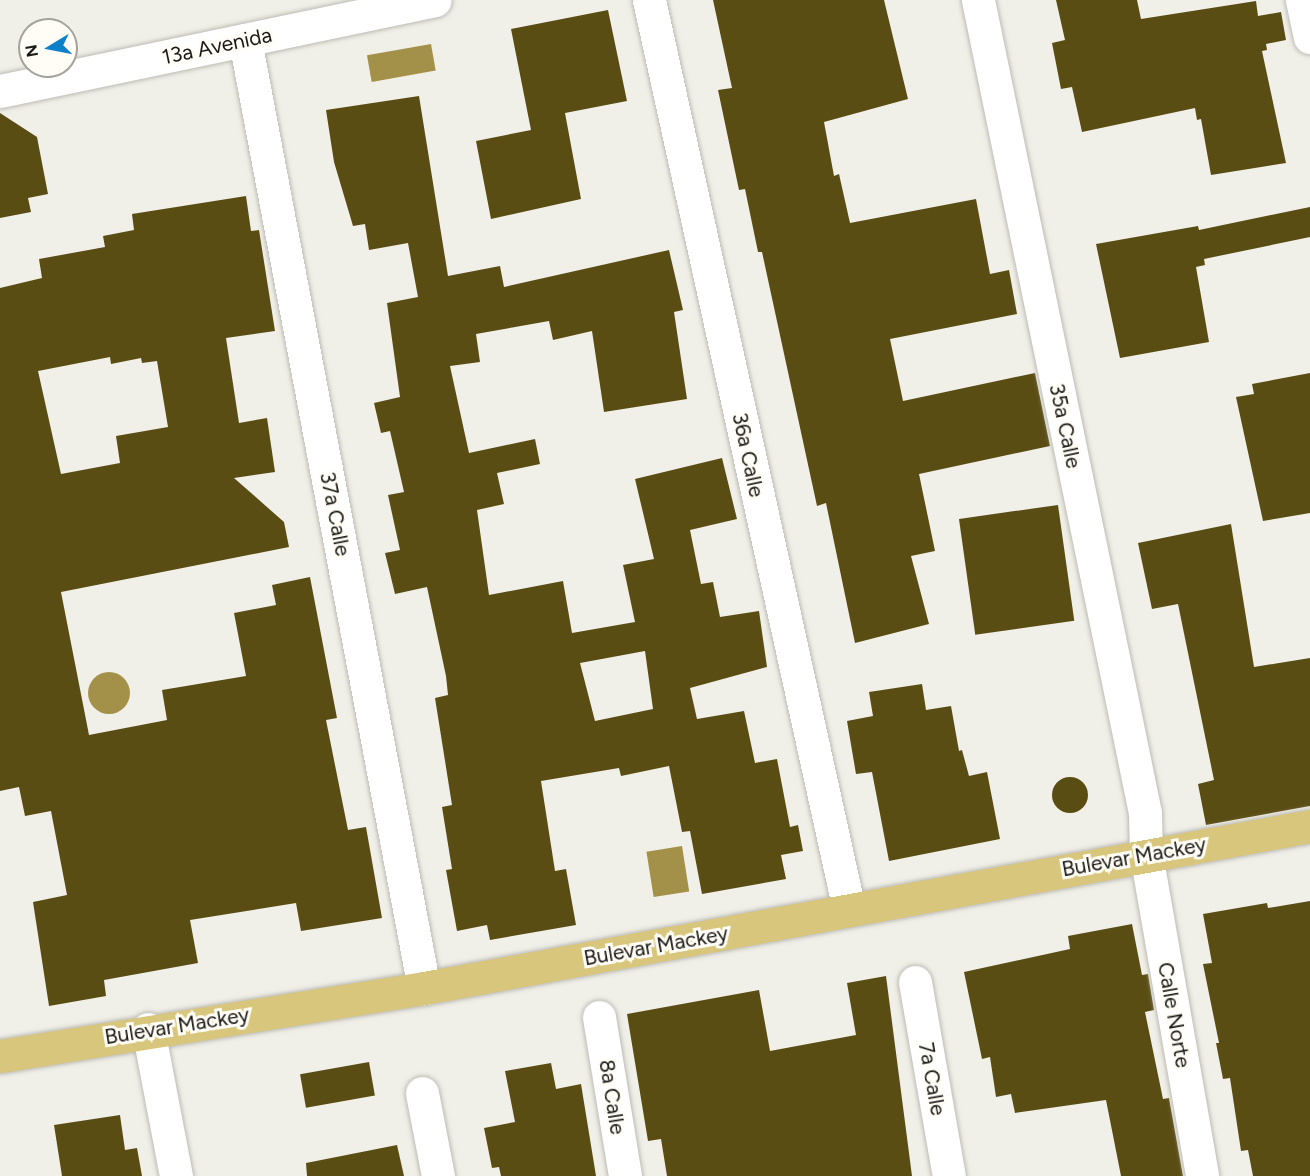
<!DOCTYPE html>
<html>
<head>
<meta charset="utf-8">
<style>
  body { margin:0 }
  #map { position:relative; width:1310px; height:1176px; overflow:hidden; background:#f1f0e8; font-family:Figtree,sans-serif }
  div>[style] { position:absolute }
  .water>* { inset:0; background:#a49149; transform-origin:0 0 }
  .round { border-radius:50% }
  .building>* { inset:0; background:#5a4d14; transform-origin:0 0 }
  .roads { filter:drop-shadow(0 0 2px #bdbbb4) drop-shadow(0 0 2px #bdbbb4) }
  .minor>* { height:33px; margin:-16.5px; padding:0 16.5px; transform-origin:16.5px; border-radius:16.5px; background:#fff }
  .major>* { height:33px; margin:-16.5px; padding:0 16.5px; transform-origin:16.5px; border-radius:16.5px; background:#d7c67b }
  span { translate:-50% -50%; white-space:nowrap; text-align:center; line-height:1.15; -webkit-text-stroke:6px #fffdf5; paint-order:stroke }
  .street-label { font-size:21px; color:#1a1917 }
  .north { position:absolute; left:18px; top:18px; width:60px; height:60px; box-sizing:border-box; background:#fffdf5; border:2px solid #a3a29c; border-radius:50%; rotate:260deg; font-size:16px; font-weight:700; line-height:24px; text-align:center; color:#1a1917 }
  .north::after { content:''; display:block; margin:auto; width:21px; height:27px; background:#0d80ca; clip-path:polygon(50% 0,100% 100%,50% 72%,0 100%) }
</style>
</head>
<body>
<div id="map">
  <div class="water">
    <div style="left:431px;top:44px;width:27px;height:65px;rotate:80deg"></div>
    <div class="round" style="left:88px;top:672px;width:42px;height:42px"></div>
    <div style="left:682px;top:846px;width:46px;height:36px;rotate:81deg"></div>
  </div>
  <div class="building">
    <div style="clip-path:polygon(713px 0,884px 0,908px 99px,824px 122px,834px 176px,839px 174px,850px 223px,976px 199px,990px 274px,1009px 270px,1017px 314px,890px 339px,903px 401px,1035px 373px,1050px 446px,919px 474px,935px 551px,911px 556px,929px 624px,855px 643px,826px 503px,817px 506px,762px 252px,758px 252px,745px 189px,739px 190px,718px 90px,732px 88px)"></div>
    <div style="clip-path:polygon(1056px 0,1137px 0,1141px 19px,1256px 1px,1258px 16px,1281px 12px,1286px 40px,1266px 44px,1267px 50px,1262px 51px,1286px 163px,1211px 175px,1201px 119px,1197px 120px,1195px 108px,1082px 132px,1072px 87px,1061px 89px,1052px 43px,1065px 40px)"></div>
    <div style="clip-path:polygon(608px 10px,627px 101px,565px 113px,581px 199px,491px 219px,476px 141px,531px 130px,511px 29px)"></div>
    <div style="clip-path:polygon(evenodd,419px 96px,448px 276px,500px 266px,504px 287px,669px 250px,683px 310px,674px 312px,687px 399px,604px 412px,592px 331px,553px 340px,549px 321px,476px 334px,480px 362px,450px 366px,469px 453px,535px 439px,540px 464px,497px 473px,504px 504px,477px 510px,489px 595px,563px 581px,572px 633px,635px 622px,623px 565px,654px 559px,635px 479px,722px 458px,737px 519px,690px 530px,701px 584px,713px 582px,720px 617px,759px 611px,767px 667px,690px 688px,697px 719px,744px 711px,755px 763px,777px 759px,790px 827px,798px 825px,803px 851px,781px 855px,786px 879px,702px 894px,690px 831px,682px 832px,669px 766px,621px 776px,619px 768px,541px 781px,555px 871px,566px 869px,576px 925px,490px 940px,487px 925px,457px 931px,446px 870px,452px 869px,442px 807px,452px 805px,435px 698px,448px 695px,446px 676px,427px 587px,395px 594px,385px 553px,400px 550px,388px 495px,404px 492px,390px 431px,381px 433px,374px 403px,400px 397px,387px 303px,418px 297px,408px 243px,369px 250px,365px 224px,353px 226px,334px 162px,326px 110px,419px 96px,645px 651px,653px 709px,595px 721px,580px 663px,645px 651px)"></div>
    <div style="clip-path:polygon(0 113px,37px 137px,48px 194px,28px 198px,31px 212px,0 218px)"></div>
    <div style="clip-path:polygon(evenodd,246px 196px,251px 231px,259px 230px,275px 331px,226px 338px,239px 423px,267px 418px,275px 472px,234px 478px,284px 522px,289px 547px,61px 592px,89px 735px,167px 720px,162px 690px,246px 676px,234px 613px,276px 605px,272px 585px,310px 577px,337px 718px,326px 720px,348px 830px,366px 827px,382px 918px,301px 931px,296px 903px,190px 920px,198px 963px,104px 980px,106px 996px,49px 1006px,33px 902px,67px 895px,51px 811px,25px 816px,19px 787px,0 791px,0 288px,42px 278px,39px 259px,105px 247px,103px 236px,134px 230px,132px 214px,246px 196px,110px 357px,111px 364px,141px 358px,142px 363px,157px 361px,168px 427px,116px 436px,120px 463px,61px 474px,38px 371px,110px 357px)"></div>
    <div style="clip-path:polygon(1310px 207px,1310px 237px,1204px 259px,1205px 265px,1196px 267px,1209px 342px,1120px 358px,1096px 244px,1198px 226px,1199px 230px)"></div>
    <div style="clip-path:polygon(1310px 373px,1310px 513px,1263px 521px,1236px 397px,1254px 394px,1252px 384px)"></div>
    <div style="left:1058px;top:505px;width:117px;height:100px;rotate:82deg"></div>
    <div style="clip-path:polygon(1231px 524px,1254px 667px,1310px 658px,1310px 806px,1206px 825px,1198px 784px,1214px 780px,1178px 604px,1152px 609px,1138px 543px)"></div>
    <div style="clip-path:polygon(922px 684px,926px 710px,951px 706px,959px 751px,962px 750px,969px 776px,987px 772px,1000px 839px,889px 861px,872px 772px,856px 774px,847px 721px,873px 716px,869px 692px)"></div>
    <div class="round" style="left:1052px;top:777px;width:36px;height:36px"></div>
    <div style="clip-path:polygon(1310px 901px,1310px 1176px,1253px 1176px,1248px 1150px,1241px 1151px,1230px 1078px,1223px 1079px,1216px 1043px,1219px 1043px,1203px 964px,1212px 963px,1203px 914px,1267px 903px,1268px 908px)"></div>
    <div style="clip-path:polygon(1132px 924px,1142px 975px,1148px 974px,1154px 1010px,1145px 1012px,1163px 1099px,1169px 1098px,1183px 1176px,1121px 1176px,1106px 1100px,1015px 1113px,1011px 1094px,996px 1097px,990px 1057px,982px 1059px,964px 972px,1070px 949px,1068px 936px)"></div>
    <div style="clip-path:polygon(886px 976px,912px 1176px,667px 1176px,661px 1139px,648px 1141px,627px 1014px,759px 990px,770px 1051px,856px 1035px,847px 983px)"></div>
    <div style="left:369px;top:1062px;width:34px;height:70px;rotate:80deg"></div>
    <div style="clip-path:polygon(551px 1063px,556px 1089px,581px 1084px,596px 1176px,501px 1176px,499px 1167px,492px 1168px,484px 1128px,515px 1122px,505px 1071px)"></div>
    <div style="clip-path:polygon(120px 1115px,125px 1150px,137px 1148px,142px 1176px,62px 1176px,54px 1125px)"></div>
    <div style="clip-path:polygon(397px 1145px,404px 1176px,307px 1176px,306px 1163px)"></div>
  </div>
  <div class="roads">
    <div class="minor">
      <div style="left:649px;top:0;width:932px;rotate:77.6deg"></div>
      <div style="left:978px;top:0;width:830px;rotate:78.39deg"></div>
      <div style="left:1145px;top:813px;width:41px;rotate:88.6deg"></div>
      <div style="left:1146px;top:854px;width:327px;rotate:80.1deg"></div>
      <div style="left:1302px;top:0;width:38px;rotate:78deg"></div>
      <div style="left:245px;top:40px;width:965px;rotate:79.31deg"></div>
      <div style="left:0;top:91px;width:444px;rotate:-11.8deg"></div>
      <div style="left:915px;top:982px;width:197px;rotate:80.1deg"></div>
      <div style="left:599px;top:1017px;width:161px;rotate:80.7deg"></div>
      <div style="left:148px;top:1029px;width:150px;rotate:79.2deg"></div>
      <div style="left:422px;top:1093px;width:85px;rotate:79.1deg"></div>
    </div>
    <div class="major">
      <div style="left:0;top:1056px;width:429px;rotate:-9.1deg"></div>
      <div style="left:424px;top:988px;width:901px;rotate:-10.36deg"></div>
    </div>
  </div>
  <div class="street-label">
    <span style="left:217px;top:46px;rotate:-12deg">13a Avenida</span>
    <span style="left:1065px;top:426px;rotate:78deg">35a Calle</span>
    <span style="left:748px;top:455px;rotate:78deg">36a Calle</span>
    <span style="left:335px;top:514px;rotate:79deg">37a Calle</span>
    <span style="left:1134px;top:857px;rotate:-10deg">Bulevar Mackey</span>
    <span style="left:656px;top:946px;rotate:-10deg">Bulevar Mackey</span>
    <span style="left:1174px;top:1015px;rotate:80deg">Calle Norte</span>
    <span style="left:177px;top:1026px;rotate:-9deg">Bulevar Mackey</span>
    <span style="left:932px;top:1079px;rotate:80deg">7a Calle</span>
    <span style="left:612px;top:1097px;rotate:81deg">8a Calle</span>
  </div>
  <div class="north">N</div>
</div>
</body>
</html>
